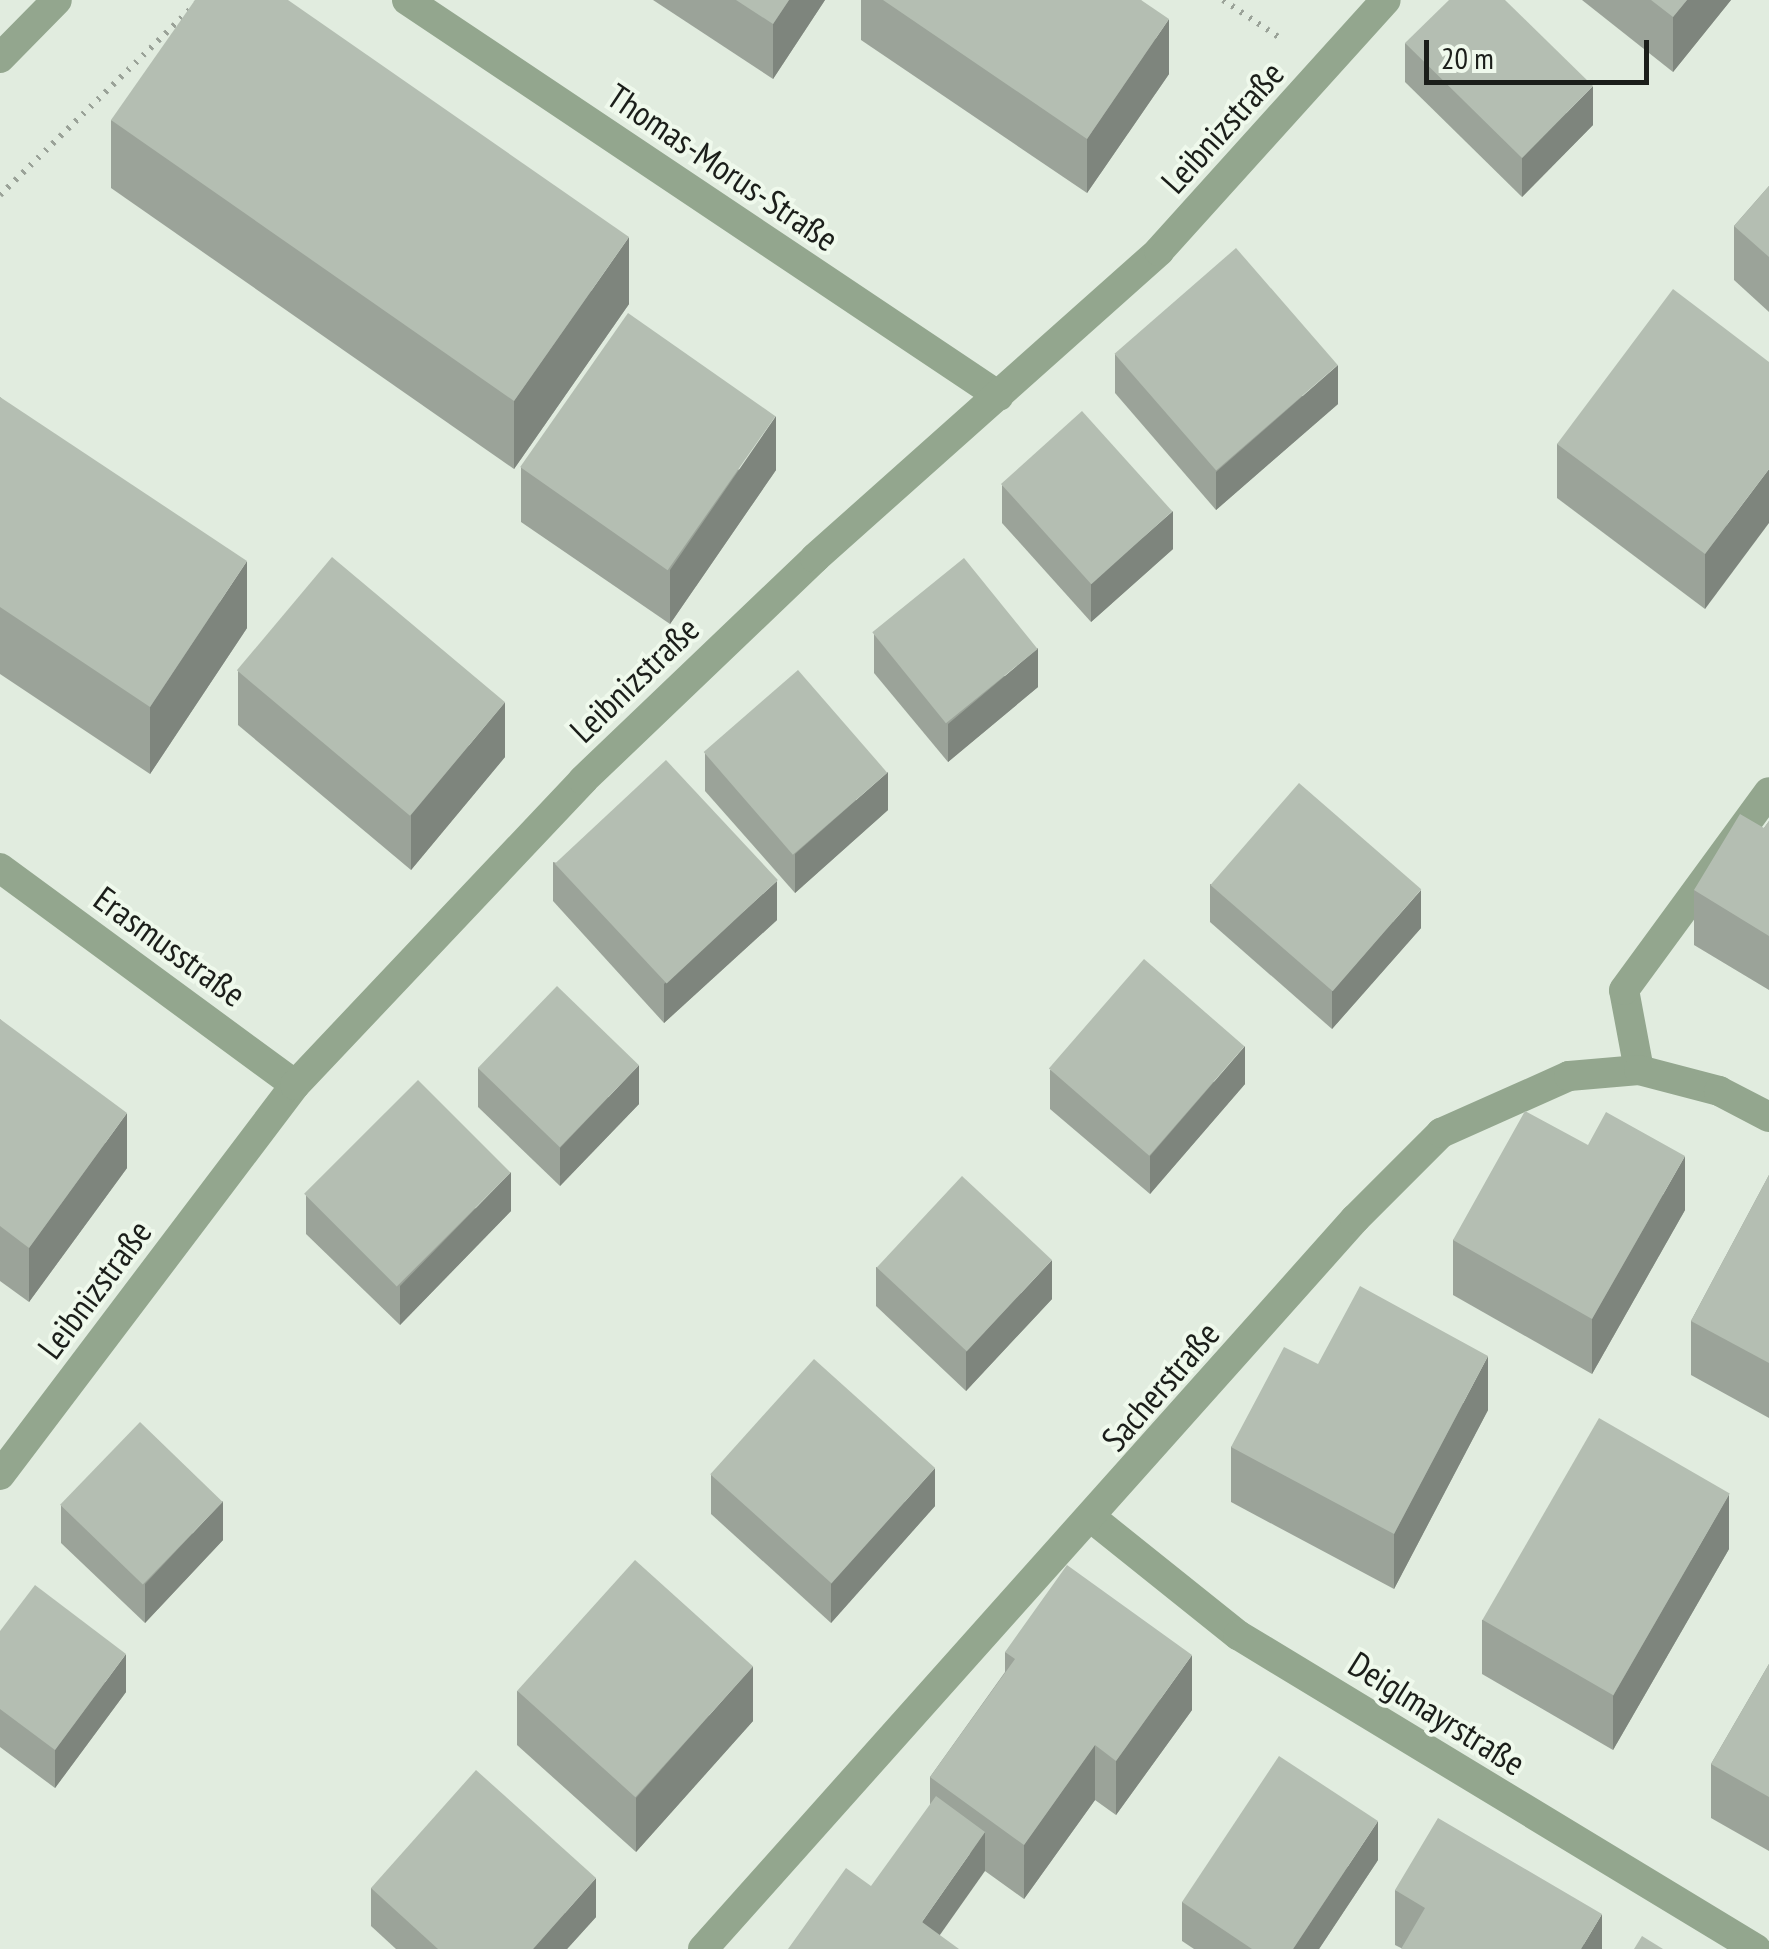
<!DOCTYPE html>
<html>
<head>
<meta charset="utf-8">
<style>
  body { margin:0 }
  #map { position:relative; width:1769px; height:1949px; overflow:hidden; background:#e1ecdf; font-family:"PT Sans Narrow",sans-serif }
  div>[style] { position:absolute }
  .path>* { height:6px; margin-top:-3px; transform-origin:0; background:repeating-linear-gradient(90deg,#9aa298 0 2.5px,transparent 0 10.5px) }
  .lane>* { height:30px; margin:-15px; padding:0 15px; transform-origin:15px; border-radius:15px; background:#93a68e }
  .street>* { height:30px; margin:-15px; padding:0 15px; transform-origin:15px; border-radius:15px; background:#93a68e }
  .wall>* { inset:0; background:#9ba399 }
  .shaded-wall>* { inset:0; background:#7e857d }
  .building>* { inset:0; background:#b4beb2; transform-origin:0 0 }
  span { translate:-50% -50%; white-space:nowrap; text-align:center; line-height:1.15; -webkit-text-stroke:8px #eff9ec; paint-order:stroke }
  .street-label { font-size:35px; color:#1b1e1a }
  .scale { position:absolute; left:1424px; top:40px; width:225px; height:45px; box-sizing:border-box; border:5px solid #1b1e1a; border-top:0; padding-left:12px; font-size:30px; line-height:35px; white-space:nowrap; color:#1b1e1a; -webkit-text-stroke:8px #eff9ec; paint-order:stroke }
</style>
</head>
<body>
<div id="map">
  <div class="path">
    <div style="left:1223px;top:0;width:69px;rotate:33.7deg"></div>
    <div style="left:0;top:195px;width:279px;rotate:-44.3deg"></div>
  </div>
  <div class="lane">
    <div style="left:1639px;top:1070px;width:81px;rotate:-100.6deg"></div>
    <div style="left:1624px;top:990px;width:245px;rotate:-53.8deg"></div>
  </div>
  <div class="street">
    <div style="left:407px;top:0;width:712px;rotate:33.78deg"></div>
    <div style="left:0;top:58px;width:81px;rotate:-45.5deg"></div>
    <div style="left:0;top:868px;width:366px;rotate:36.3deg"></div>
    <div style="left:0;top:1475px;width:489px;rotate:-52.9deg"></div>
    <div style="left:295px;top:1085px;width:419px;rotate:-46.6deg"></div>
    <div style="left:583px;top:780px;width:321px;rotate:-43.7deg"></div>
    <div style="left:815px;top:558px;width:461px;rotate:-41.7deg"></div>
    <div style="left:1159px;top:251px;width:338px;rotate:-47.9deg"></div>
    <div style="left:1093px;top:1519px;width:186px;rotate:38.7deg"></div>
    <div style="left:1238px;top:1635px;width:606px;rotate:31.22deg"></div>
    <div style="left:703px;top:1949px;width:979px;rotate:-48.23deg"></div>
    <div style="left:1355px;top:1219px;width:122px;rotate:-45deg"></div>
    <div style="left:1441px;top:1133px;width:140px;rotate:-24deg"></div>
    <div style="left:1569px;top:1076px;width:70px;rotate:-4.9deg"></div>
    <div style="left:1639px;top:1070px;width:83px;rotate:14.7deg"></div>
    <div style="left:1719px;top:1091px;width:56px;rotate:27.5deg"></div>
  </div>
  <div class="wall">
    <div style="clip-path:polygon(653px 0,825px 0,773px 79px)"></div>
    <div style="clip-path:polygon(861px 0,1141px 0,1169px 74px,1087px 193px,861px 40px)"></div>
    <div style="clip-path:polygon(1582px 0,1731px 0,1673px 72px)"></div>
    <div style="clip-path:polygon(1405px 43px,1593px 125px,1522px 197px,1405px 82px)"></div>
    <div style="clip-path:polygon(111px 120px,629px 304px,514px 469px,111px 188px)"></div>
    <div style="clip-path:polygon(1769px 186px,1769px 312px,1734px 280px,1734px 226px)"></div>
    <div style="clip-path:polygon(1115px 354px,1338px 404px,1216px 510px,1115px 393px)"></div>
    <div style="clip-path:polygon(1769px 362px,1705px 609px,1557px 498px,1557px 444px)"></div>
    <div style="clip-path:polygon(0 397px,247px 628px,150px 774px,0 674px)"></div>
    <div style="clip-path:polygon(521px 467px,776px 470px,670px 624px,521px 522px)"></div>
    <div style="clip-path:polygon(1002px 485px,1173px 549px,1091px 622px,1002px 523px)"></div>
    <div style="clip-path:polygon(874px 634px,1038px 687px,948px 762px,874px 673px)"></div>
    <div style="clip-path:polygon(238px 671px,505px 757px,411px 870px,238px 725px)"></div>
    <div style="clip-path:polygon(705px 753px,888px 810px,795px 893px,705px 791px)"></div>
    <div style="clip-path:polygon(1769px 821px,1769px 990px,1694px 945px,1694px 890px,1764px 828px)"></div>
    <div style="clip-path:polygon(553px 862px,777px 920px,664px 1023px,553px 901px)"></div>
    <div style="clip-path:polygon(1210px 884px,1421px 928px,1332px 1029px,1210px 922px)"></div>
    <div style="clip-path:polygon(0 1019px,127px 1168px,29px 1302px,0 1281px)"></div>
    <div style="clip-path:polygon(478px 1068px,639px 1104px,560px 1186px,478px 1107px)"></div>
    <div style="clip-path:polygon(1050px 1070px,1245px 1084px,1150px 1194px,1050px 1109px)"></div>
    <div style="clip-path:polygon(1588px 1145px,1685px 1210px,1592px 1374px,1453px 1295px,1453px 1240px)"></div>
    <div style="clip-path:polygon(1769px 1175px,1769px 1418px,1691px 1375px,1691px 1321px)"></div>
    <div style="clip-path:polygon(306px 1195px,511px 1211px,400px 1325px,306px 1234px)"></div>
    <div style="clip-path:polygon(876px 1267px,1052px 1299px,966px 1391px,876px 1306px)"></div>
    <div style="clip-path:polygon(1318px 1364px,1488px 1410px,1394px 1589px,1231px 1502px,1231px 1447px)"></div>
    <div style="clip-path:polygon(711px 1475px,935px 1506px,831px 1623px,711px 1514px)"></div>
    <div style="clip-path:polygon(61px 1505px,223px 1540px,145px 1623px,61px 1543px)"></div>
    <div style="clip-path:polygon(1729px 1549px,1613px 1750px,1482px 1674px,1482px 1620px)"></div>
    <div style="clip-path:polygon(0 1631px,126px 1692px,55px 1788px,0 1747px)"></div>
    <div style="clip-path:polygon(1005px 1652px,1192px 1710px,1116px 1815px,1095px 1800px,1024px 1899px,985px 1871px,930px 1804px,930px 1777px,1005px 1672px)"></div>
    <div style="clip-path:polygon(1769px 1664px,1769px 1851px,1711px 1818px,1711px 1764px)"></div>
    <div style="clip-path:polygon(517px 1691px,753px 1721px,636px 1852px,517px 1745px)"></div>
    <div style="clip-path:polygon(1378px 1860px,1319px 1949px,1194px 1949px,1182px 1941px,1182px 1902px)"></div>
    <div style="clip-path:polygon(371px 1888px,596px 1917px,567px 1949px,396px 1949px,371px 1926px)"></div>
    <div style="clip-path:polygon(1395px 1890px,1602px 1949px,1401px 1948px,1395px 1945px)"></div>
  </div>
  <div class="shaded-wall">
    <div style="clip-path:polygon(789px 0,825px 0,773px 79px,773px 24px)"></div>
    <div style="clip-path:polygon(1687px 0,1731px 0,1673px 72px,1673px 17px)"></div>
    <div style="clip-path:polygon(1169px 19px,1169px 74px,1087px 193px,1087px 139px)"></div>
    <div style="clip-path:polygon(1593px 86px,1593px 125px,1522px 197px,1522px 158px)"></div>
    <div style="clip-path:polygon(629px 237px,629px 304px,514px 469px,514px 401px)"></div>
    <div style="clip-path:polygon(1338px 365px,1338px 404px,1216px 510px,1216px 472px)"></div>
    <div style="clip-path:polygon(776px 416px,776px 470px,670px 624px,670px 570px)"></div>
    <div style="clip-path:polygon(1769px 469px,1769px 523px,1705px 609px,1705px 554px)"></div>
    <div style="clip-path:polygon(1173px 511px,1173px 549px,1091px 622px,1091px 583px)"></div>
    <div style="clip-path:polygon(247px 561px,247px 628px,150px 774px,150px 707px)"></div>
    <div style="clip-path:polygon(1038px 648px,1038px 687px,948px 762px,948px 724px)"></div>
    <div style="clip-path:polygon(505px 702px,505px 757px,411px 870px,411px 815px)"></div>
    <div style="clip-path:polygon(888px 772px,888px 810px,795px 893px,795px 854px)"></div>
    <div style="clip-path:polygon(777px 881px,777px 920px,664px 1023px,664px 984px)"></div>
    <div style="clip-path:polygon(1421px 890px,1421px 928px,1332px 1029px,1332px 991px)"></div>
    <div style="clip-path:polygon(1245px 1046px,1245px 1084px,1150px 1194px,1150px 1156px)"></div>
    <div style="clip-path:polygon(639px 1065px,639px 1104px,560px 1186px,560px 1148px)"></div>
    <div style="clip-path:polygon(127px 1113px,127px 1168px,29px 1302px,29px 1248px)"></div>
    <div style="clip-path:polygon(1685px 1156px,1685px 1210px,1592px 1374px,1592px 1319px)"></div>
    <div style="clip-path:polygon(511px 1172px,511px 1211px,400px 1325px,400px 1286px)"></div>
    <div style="clip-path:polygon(1052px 1260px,1052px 1299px,966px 1391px,966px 1352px)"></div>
    <div style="clip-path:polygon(1488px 1356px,1488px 1410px,1394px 1589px,1394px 1534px)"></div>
    <div style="clip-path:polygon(935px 1468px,935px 1506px,831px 1623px,831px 1584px)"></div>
    <div style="clip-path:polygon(1729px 1494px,1729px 1549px,1613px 1750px,1613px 1696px)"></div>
    <div style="clip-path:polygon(223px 1501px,223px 1540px,145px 1623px,145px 1584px)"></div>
    <div style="clip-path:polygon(126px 1654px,126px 1692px,55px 1788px,55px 1750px)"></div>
    <div style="clip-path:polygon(1192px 1655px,1192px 1710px,1116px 1815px,1116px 1761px)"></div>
    <div style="clip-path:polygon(753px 1666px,753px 1721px,636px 1852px,636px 1798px)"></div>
    <div style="clip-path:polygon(1095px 1745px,1095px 1800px,1024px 1899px,1024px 1845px)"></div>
    <div style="clip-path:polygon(1378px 1821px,1378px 1860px,1319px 1949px,1293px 1949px)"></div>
    <div style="clip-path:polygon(985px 1832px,985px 1871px,930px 1949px,922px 1922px)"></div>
    <div style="clip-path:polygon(596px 1878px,596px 1917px,567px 1949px,533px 1949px)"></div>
    <div style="clip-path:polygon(1602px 1914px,1602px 1949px,1581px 1949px)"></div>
  </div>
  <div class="building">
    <div style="clip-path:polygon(195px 0,288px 0,629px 237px,514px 401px,111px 120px)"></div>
    <div style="clip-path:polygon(736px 0,789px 0,773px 24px)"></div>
    <div style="clip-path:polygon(883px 0,1141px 0,1169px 19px,1087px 139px)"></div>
    <div style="clip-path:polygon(1449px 0,1505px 0,1593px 86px,1522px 158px,1405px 43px)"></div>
    <div style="clip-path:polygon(1651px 0,1687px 0,1673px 17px)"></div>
    <div style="clip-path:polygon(1769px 186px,1769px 257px,1734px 226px)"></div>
    <div style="left:1236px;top:248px;width:155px;height:161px;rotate:49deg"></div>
    <div style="clip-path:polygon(1673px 289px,1769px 362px,1769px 469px,1705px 554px,1557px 444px)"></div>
    <div style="left:628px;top:313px;width:180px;height:188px;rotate:35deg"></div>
    <div style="clip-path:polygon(0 397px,247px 561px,150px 707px,0 607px)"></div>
    <div style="left:1082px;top:411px;width:135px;height:109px;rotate:48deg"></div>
    <div style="left:332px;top:557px;width:226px;height:148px;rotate:40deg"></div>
    <div style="left:964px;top:558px;width:117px;height:118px;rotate:51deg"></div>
    <div style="left:798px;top:670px;width:136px;height:125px;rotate:49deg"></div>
    <div style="left:666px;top:760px;width:164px;height:152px;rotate:47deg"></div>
    <div style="left:1299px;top:783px;width:162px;height:135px;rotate:41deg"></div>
    <div style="clip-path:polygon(1740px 814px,1764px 828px,1769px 821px,1769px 936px,1694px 890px)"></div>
    <div style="left:1144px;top:959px;width:133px;height:145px;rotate:41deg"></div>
    <div style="left:557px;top:986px;width:114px;height:114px;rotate:44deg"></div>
    <div style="clip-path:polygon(0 1019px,127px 1113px,29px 1248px,0 1226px)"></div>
    <div style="left:418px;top:1080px;width:131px;height:161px;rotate:45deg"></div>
    <div style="clip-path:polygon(1525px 1111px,1588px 1145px,1606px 1112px,1685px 1156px,1592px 1319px,1453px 1240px)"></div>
    <div style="clip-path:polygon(1769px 1175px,1769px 1363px,1691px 1321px)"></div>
    <div style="left:962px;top:1176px;width:123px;height:125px;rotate:43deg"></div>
    <div style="clip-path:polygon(1360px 1286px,1488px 1356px,1394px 1534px,1231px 1447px,1284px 1347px,1318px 1364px)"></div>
    <div style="left:814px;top:1359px;width:163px;height:155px;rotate:42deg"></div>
    <div style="left:1599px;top:1418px;width:151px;height:233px;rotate:30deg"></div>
    <div style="left:140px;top:1422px;width:115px;height:115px;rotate:44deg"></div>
    <div style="left:635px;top:1560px;width:159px;height:176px;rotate:42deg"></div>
    <div style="clip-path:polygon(1067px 1565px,1192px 1655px,1116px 1761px,1095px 1745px,1024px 1845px,930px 1777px,1015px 1659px,1005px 1652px)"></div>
    <div style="clip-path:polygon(35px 1585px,126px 1654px,55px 1750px,0 1709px,0 1631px)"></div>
    <div style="clip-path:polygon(1769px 1664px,1769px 1797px,1711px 1764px)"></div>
    <div style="clip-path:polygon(1279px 1756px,1378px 1821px,1293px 1949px,1252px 1949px,1182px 1902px)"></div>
    <div style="clip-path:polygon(476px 1770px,596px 1878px,533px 1949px,438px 1949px,371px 1888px)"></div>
    <div style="clip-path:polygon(936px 1796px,985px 1832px,922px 1922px,959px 1949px,788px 1949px,846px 1868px,871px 1886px)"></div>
    <div style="clip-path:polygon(1438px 1818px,1602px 1914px,1581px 1949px,1401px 1949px,1425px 1908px,1395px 1890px)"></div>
    <div style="clip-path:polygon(1642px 1936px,1663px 1949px,1634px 1949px)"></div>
  </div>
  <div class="street-label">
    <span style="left:1222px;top:127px;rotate:-48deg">Leibnizstraße</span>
    <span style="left:723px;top:167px;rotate:34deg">Thomas-Morus-Straße</span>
    <span style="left:634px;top:679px;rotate:-44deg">Leibnizstraße</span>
    <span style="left:170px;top:946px;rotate:36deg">Erasmusstraße</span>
    <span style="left:94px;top:1289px;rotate:-53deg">Leibnizstraße</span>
    <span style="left:1160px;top:1386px;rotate:-49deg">Sacherstraße</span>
    <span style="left:1437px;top:1713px;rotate:32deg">Deiglmayrstraße</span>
  </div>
  <div class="scale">20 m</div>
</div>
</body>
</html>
